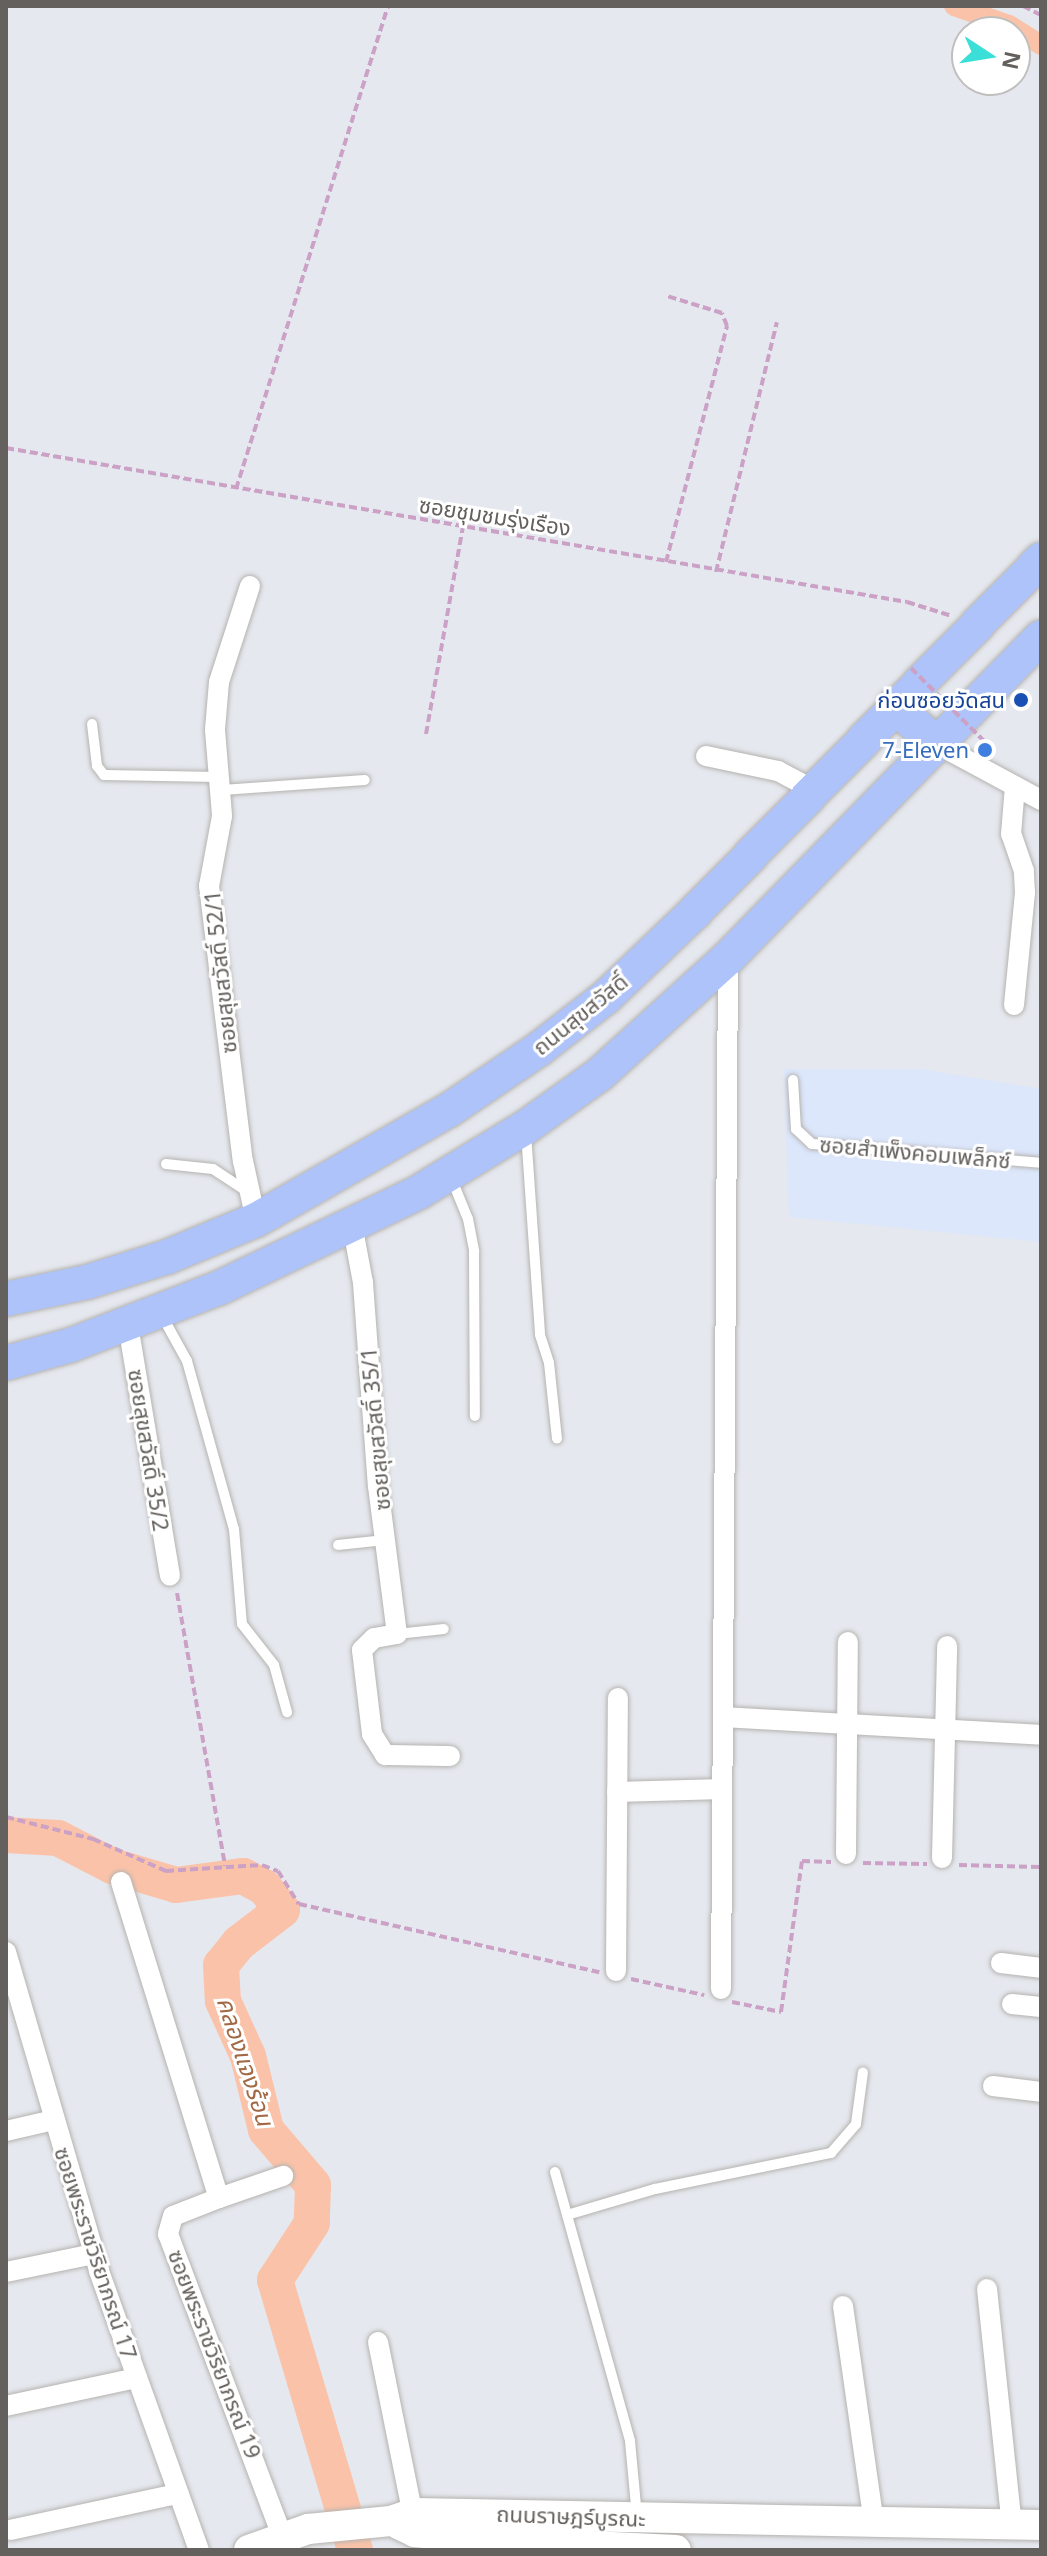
<!DOCTYPE html>
<html>
<head>
<meta charset="utf-8">
<style>
  body { margin:0 }
  #map { position:relative; width:1047px; height:2556px; overflow:hidden; background:#e5e8ee; font-family:"Noto Sans","Noto Sans Thai",sans-serif }
  div>[style] { position:absolute }
  .commercial>* { inset:0; background:#dce7fc }
  .canal>* { height:20px; margin:-10px; padding:0 10px; transform-origin:10px; border-radius:10px; background:#fac3a9 }
  .river>* { height:36px; margin:-18px; padding:0 18px; transform-origin:18px; border-radius:18px; background:#fac3a9 }
  .path>* { height:4px; margin-top:-2px; transform-origin:0; background:repeating-linear-gradient(90deg,#cca1c6 0 8px,transparent 0 12px) }
  .roads { filter:drop-shadow(0 0 2px #b6b3b0) drop-shadow(0 0 2px #b6b3b0) }
  .lane>* { height:10px; margin:-5px; padding:0 5px; transform-origin:5px; border-radius:5px; background:#fff }
  .street>* { height:20px; margin:-10px; padding:0 10px; transform-origin:10px; border-radius:10px; background:#fff }
  .secondary>* { height:30px; margin:-15px; padding:0 15px; transform-origin:15px; border-radius:15px; background:#fff }
  .primary>* { height:34px; margin:-17px; padding:0 17px; transform-origin:17px; border-radius:17px; background:#aec3fa }
  .path-bridge>* { height:4px; margin-top:-2px; transform-origin:0; background:repeating-linear-gradient(90deg,#cca1c6 0 8px,transparent 0 12px) }
  .dots>* { width:22px; height:22px; translate:-50% -50%; box-sizing:border-box; border:4px solid #fff; border-radius:50% }
  span { translate:-50% -50%; white-space:nowrap; text-align:center; line-height:1.15; -webkit-text-stroke:6px #fff; paint-order:stroke }
  .street-label { font-size:22px; color:#64605d }
  .transit-label { font-size:22px; color:#164399 }
  .right { translate:-100% -50%; text-align:right }
  .shop-label { font-size:22px; color:#366cbe }
  .water-label { font-size:24px; color:#a26944; font-style:italic }
  .frame { position:absolute; inset:0; border:8px solid #64605d; pointer-events:none }
  .north { position:absolute; left:951px; top:16px; width:80px; height:80px; box-sizing:border-box; background:#fff; border:2px solid #c1bfbe; border-radius:50%; rotate:102deg; font-size:22px; font-weight:700; line-height:32px; text-align:center; color:#64605d }
  .north::after { content:''; display:block; margin:auto; width:28px; height:36px; background:#3adfd8; clip-path:polygon(50% 0,100% 100%,50% 72%,0 100%) }
</style>
</head>
<body>
<div id="map">
  <div class="commercial">
    <div style="clip-path:polygon(784px 1069px,920px 1069px,1041px 1089px,1041px 1242px,789px 1217px)"></div>
  </div>
  <div class="canal">
    <div style="left:954px;top:6px;width:58px;rotate:19.1deg"></div>
    <div style="left:1009px;top:25px;width:38px;rotate:32deg"></div>
  </div>
  <div class="river">
    <div style="left:6px;top:1835px;width:52px;rotate:3.3deg"></div>
    <div style="left:58px;top:1838px;width:61px;rotate:27.4deg"></div>
    <div style="left:112px;top:1866px;width:67px;rotate:16.5deg"></div>
    <div style="left:176px;top:1885px;width:68px;rotate:-7.7deg"></div>
    <div style="left:243px;top:1876px;width:24px;rotate:28deg"></div>
    <div style="left:264px;top:1887px;width:29px;rotate:52deg"></div>
    <div style="left:282px;top:1910px;width:54px;rotate:142.5deg"></div>
    <div style="left:239px;top:1943px;width:28px;rotate:129deg"></div>
    <div style="left:221px;top:1965px;width:36px;rotate:87deg"></div>
    <div style="left:223px;top:2001px;width:60px;rotate:65.6deg"></div>
    <div style="left:248px;top:2056px;width:76px;rotate:76.3deg"></div>
    <div style="left:266px;top:2130px;width:72px;rotate:49.5deg"></div>
    <div style="left:313px;top:2185px;width:38px;rotate:92deg"></div>
    <div style="left:312px;top:2223px;width:68px;rotate:123deg"></div>
    <div style="left:275px;top:2280px;width:282px;rotate:73.5deg"></div>
  </div>
  <div class="path">
    <div style="left:1023px;top:6px;width:20px;rotate:27deg"></div>
    <div style="left:6px;top:448px;width:914px;rotate:9.7deg"></div>
    <div style="left:907px;top:602px;width:47px;rotate:17.3deg"></div>
    <div style="left:236px;top:489px;width:506px;rotate:-72.53deg"></div>
    <div style="left:666px;top:562px;width:244px;rotate:-75.5deg"></div>
    <div style="left:727px;top:326px;width:14px;rotate:-111deg"></div>
    <div style="left:722px;top:313px;width:58px;rotate:-162.8deg"></div>
    <div style="left:716px;top:572px;width:257px;rotate:-76.3deg"></div>
    <div style="left:426px;top:734px;width:211px;rotate:-79.9deg"></div>
    <div style="left:177px;top:1593px;width:277px;rotate:80deg"></div>
    <div style="left:6px;top:1817px;width:90px;rotate:14.2deg"></div>
    <div style="left:93px;top:1839px;width:80px;rotate:23.7deg"></div>
    <div style="left:166px;top:1871px;width:96px;rotate:-3.6deg"></div>
    <div style="left:262px;top:1865px;width:17px;rotate:21deg"></div>
    <div style="left:278px;top:1871px;width:39px;rotate:58deg"></div>
    <div style="left:299px;top:1904px;width:308px;rotate:12.8deg"></div>
    <div style="left:863px;top:1863px;width:64px;rotate:0.9deg"></div>
    <div style="left:959px;top:1865px;width:82px;rotate:1.4deg"></div>
    <div style="left:631px;top:1979px;width:75px;rotate:12.4deg"></div>
    <div style="left:732px;top:2002px;width:50px;rotate:11.5deg"></div>
    <div style="left:781px;top:2012px;width:152px;rotate:-82.1deg"></div>
    <div style="left:802px;top:1861px;width:29px;rotate:2deg"></div>
  </div>
  <div class="roads">
    <div class="lane">
      <div style="left:92px;top:724px;width:42px;rotate:83.2deg"></div>
      <div style="left:97px;top:766px;width:11px;rotate:52deg"></div>
      <div style="left:104px;top:775px;width:115px;rotate:1deg"></div>
      <div style="left:222px;top:790px;width:143px;rotate:-4deg"></div>
      <div style="left:793px;top:1080px;width:49px;rotate:86.5deg"></div>
      <div style="left:796px;top:1129px;width:22px;rotate:43deg"></div>
      <div style="left:812px;top:1144px;width:230px;rotate:4.7deg"></div>
      <div style="left:526px;top:1133px;width:202px;rotate:86deg"></div>
      <div style="left:540px;top:1335px;width:29px;rotate:72deg"></div>
      <div style="left:549px;top:1363px;width:76px;rotate:84deg"></div>
      <div style="left:166px;top:1164px;width:47px;rotate:6.1deg"></div>
      <div style="left:213px;top:1169px;width:42px;rotate:33.3deg"></div>
      <div style="left:452px;top:1180px;width:42px;rotate:67.7deg"></div>
      <div style="left:468px;top:1219px;width:33px;rotate:79deg"></div>
      <div style="left:474px;top:1251px;width:165px;rotate:89.7deg"></div>
      <div style="left:161px;top:1314px;width:54px;rotate:61deg"></div>
      <div style="left:187px;top:1361px;width:174px;rotate:74.4deg"></div>
      <div style="left:234px;top:1529px;width:95px;rotate:85.2deg"></div>
      <div style="left:242px;top:1624px;width:52px;rotate:52deg"></div>
      <div style="left:274px;top:1665px;width:49px;rotate:74.5deg"></div>
      <div style="left:338px;top:1545px;width:47px;rotate:-6.1deg"></div>
      <div style="left:397px;top:1634px;width:47px;rotate:-6.1deg"></div>
      <div style="left:555px;top:2172px;width:279px;rotate:74.4deg"></div>
      <div style="left:630px;top:2441px;width:75px;rotate:84.7deg"></div>
      <div style="left:567px;top:2215px;width:92px;rotate:-16.5deg"></div>
      <div style="left:655px;top:2189px;width:180px;rotate:-11.6deg"></div>
      <div style="left:831px;top:2153px;width:38px;rotate:-49deg"></div>
      <div style="left:856px;top:2124px;width:52px;rotate:-82.3deg"></div>
    </div>
    <div class="street">
      <div style="left:250px;top:586px;width:101px;rotate:107.9deg"></div>
      <div style="left:219px;top:682px;width:48px;rotate:94.8deg"></div>
      <div style="left:215px;top:730px;width:86px;rotate:85.3deg"></div>
      <div style="left:222px;top:816px;width:71px;rotate:100.5deg"></div>
      <div style="left:209px;top:886px;width:277px;rotate:83deg"></div>
      <div style="left:243px;top:1161px;width:60px;rotate:77.6deg"></div>
      <div style="left:937px;top:744px;width:118px;rotate:28.3deg"></div>
      <div style="left:706px;top:756px;width:74px;rotate:11.8deg"></div>
      <div style="left:778px;top:771px;width:38px;rotate:28deg"></div>
      <div style="left:1014px;top:1005px;width:113px;rotate:-84.4deg"></div>
      <div style="left:1025px;top:893px;width:22px;rotate:-93deg"></div>
      <div style="left:1024px;top:871px;width:39px;rotate:-109deg"></div>
      <div style="left:1011px;top:834px;width:48px;rotate:-85.2deg"></div>
      <div style="left:352px;top:1224px;width:60px;rotate:79.4deg"></div>
      <div style="left:363px;top:1283px;width:204px;rotate:85.8deg"></div>
      <div style="left:378px;top:1486px;width:149px;rotate:82.7deg"></div>
      <div style="left:397px;top:1634px;width:23px;rotate:170deg"></div>
      <div style="left:374px;top:1638px;width:17px;rotate:135deg"></div>
      <div style="left:362px;top:1650px;width:85px;rotate:83.2deg"></div>
      <div style="left:372px;top:1734px;width:25px;rotate:58deg"></div>
      <div style="left:385px;top:1755px;width:65px;rotate:0.9deg"></div>
      <div style="left:128px;top:1325px;width:254px;rotate:80.5deg"></div>
      <div style="left:723px;top:1717px;width:319px;rotate:3.2deg"></div>
      <div style="left:617px;top:1792px;width:105px;rotate:-1.6deg"></div>
      <div style="left:846px;top:1854px;width:212px;rotate:-89.5deg"></div>
      <div style="left:942px;top:1858px;width:212px;rotate:-88.6deg"></div>
      <div style="left:121px;top:1882px;width:331px;rotate:72.8deg"></div>
      <div style="left:219px;top:2198px;width:49px;rotate:158.6deg"></div>
      <div style="left:173px;top:2216px;width:19px;rotate:106deg"></div>
      <div style="left:168px;top:2234px;width:322px;rotate:69.3deg"></div>
      <div style="left:6px;top:1952px;width:332px;rotate:73.7deg"></div>
      <div style="left:99px;top:2271px;width:296px;rotate:70.3deg"></div>
      <div style="left:1001px;top:1963px;width:40px;rotate:7.1deg"></div>
      <div style="left:616px;top:1971px;width:273px;rotate:-89.6deg"></div>
      <div style="left:721px;top:1989px;width:1031px;rotate:-89.61deg"></div>
      <div style="left:1012px;top:2004px;width:29px;rotate:6deg"></div>
      <div style="left:993px;top:2086px;width:48px;rotate:7.1deg"></div>
      <div style="left:6px;top:2131px;width:49px;rotate:-12.9deg"></div>
      <div style="left:219px;top:2198px;width:68px;rotate:-19deg"></div>
      <div style="left:6px;top:2272px;width:90px;rotate:-11.6deg"></div>
      <div style="left:987px;top:2289px;width:237px;rotate:84deg"></div>
      <div style="left:843px;top:2306px;width:220px;rotate:81.9deg"></div>
      <div style="left:378px;top:2342px;width:188px;rotate:78.6deg"></div>
      <div style="left:6px;top:2406px;width:134px;rotate:-12.1deg"></div>
      <div style="left:10px;top:2530px;width:170px;rotate:-12.2deg"></div>
    </div>
    <div class="secondary">
      <div style="left:400px;top:2525px;width:17px;rotate:25deg"></div>
      <div style="left:415px;top:2532px;width:91px;rotate:6.3deg"></div>
      <div style="left:505px;top:2542px;width:171px;rotate:2.7deg"></div>
      <div style="left:249px;top:2550px;width:63px;rotate:-19.6deg"></div>
      <div style="left:308px;top:2529px;width:83px;rotate:-5.5deg"></div>
      <div style="left:391px;top:2521px;width:24px;rotate:-19deg"></div>
      <div style="left:414px;top:2513px;width:627px;rotate:1.1deg"></div>
    </div>
    <div class="primary">
      <div style="left:894px;top:706px;width:57px;rotate:41.5deg"></div>
      <div style="left:6px;top:1299px;width:83px;rotate:-11.9deg"></div>
      <div style="left:87px;top:1282px;width:84px;rotate:-17.4deg"></div>
      <div style="left:167px;top:1257px;width:96px;rotate:-22.6deg"></div>
      <div style="left:256px;top:1220px;width:222px;rotate:-29.7deg"></div>
      <div style="left:449px;top:1110px;width:109px;rotate:-34.1deg"></div>
      <div style="left:539px;top:1049px;width:85px;rotate:-37.8deg"></div>
      <div style="left:606px;top:997px;width:123px;rotate:-43.7deg"></div>
      <div style="left:695px;top:912px;width:494px;rotate:-45.5deg"></div>
      <div style="left:6px;top:1363px;width:67px;rotate:-15.5deg"></div>
      <div style="left:71px;top:1345px;width:159px;rotate:-21.1deg"></div>
      <div style="left:219px;top:1288px;width:222px;rotate:-25.6deg"></div>
      <div style="left:419px;top:1192px;width:125px;rotate:-31.3deg"></div>
      <div style="left:526px;top:1127px;width:91px;rotate:-35.6deg"></div>
      <div style="left:600px;top:1074px;width:173px;rotate:-42.2deg"></div>
      <div style="left:728px;top:958px;width:448px;rotate:-45.7deg"></div>
    </div>
  </div>
  <div class="path-bridge">
    <div style="left:911px;top:668px;width:105px;rotate:45deg"></div>
  </div>
  <div class="dots">
    <div style="left:1021px;top:700px;background:#1a4fb4"></div>
    <div style="left:985px;top:750px;background:#3f7fe0"></div>
  </div>
  <div class="street-label">
    <span style="left:495px;top:516px;rotate:9deg">ซอยชุมชมรุ่งเรือง</span>
    <span style="left:220px;top:972px;rotate:-96deg">ซอยสุขสวัสดิ์ 52/1</span>
    <span style="left:580px;top:1014px;rotate:-39deg">ถนนสุขสวัสดิ์</span>
    <span style="left:915px;top:1152px;rotate:5deg">ซอยสำเพ็งคอมเพล็กซ์</span>
    <span style="left:375px;top:1429px;rotate:-95deg">ซอยสุขสวัสดิ์ 35/1</span>
    <span style="left:149px;top:1450px;rotate:81deg">ซอยสุขสวัสดิ์ 35/2</span>
    <span style="left:96px;top:2253px;rotate:72deg">ซอยพระราชวิริยาภรณ์ 17</span>
    <span style="left:215px;top:2354px;rotate:69deg">ซอยพระราชวิริยาภรณ์ 19</span>
    <span style="left:571px;top:2516px;rotate:2deg">ถนนราษฎร์บูรณะ</span>
  </div>
  <div class="transit-label">
    <span class="right" style="left:1005px;top:700px">ก่อนซอยวัดสน</span>
  </div>
  <div class="shop-label">
    <span class="right" style="left:969px;top:750px">7-Eleven</span>
  </div>
  <div class="water-label">
    <span style="left:246px;top:2061px;rotate:72deg">คลองแจงร้อน</span>
  </div>
  <div class="frame"></div>
  <div class="north">N</div>
</div>
</body>
</html>
